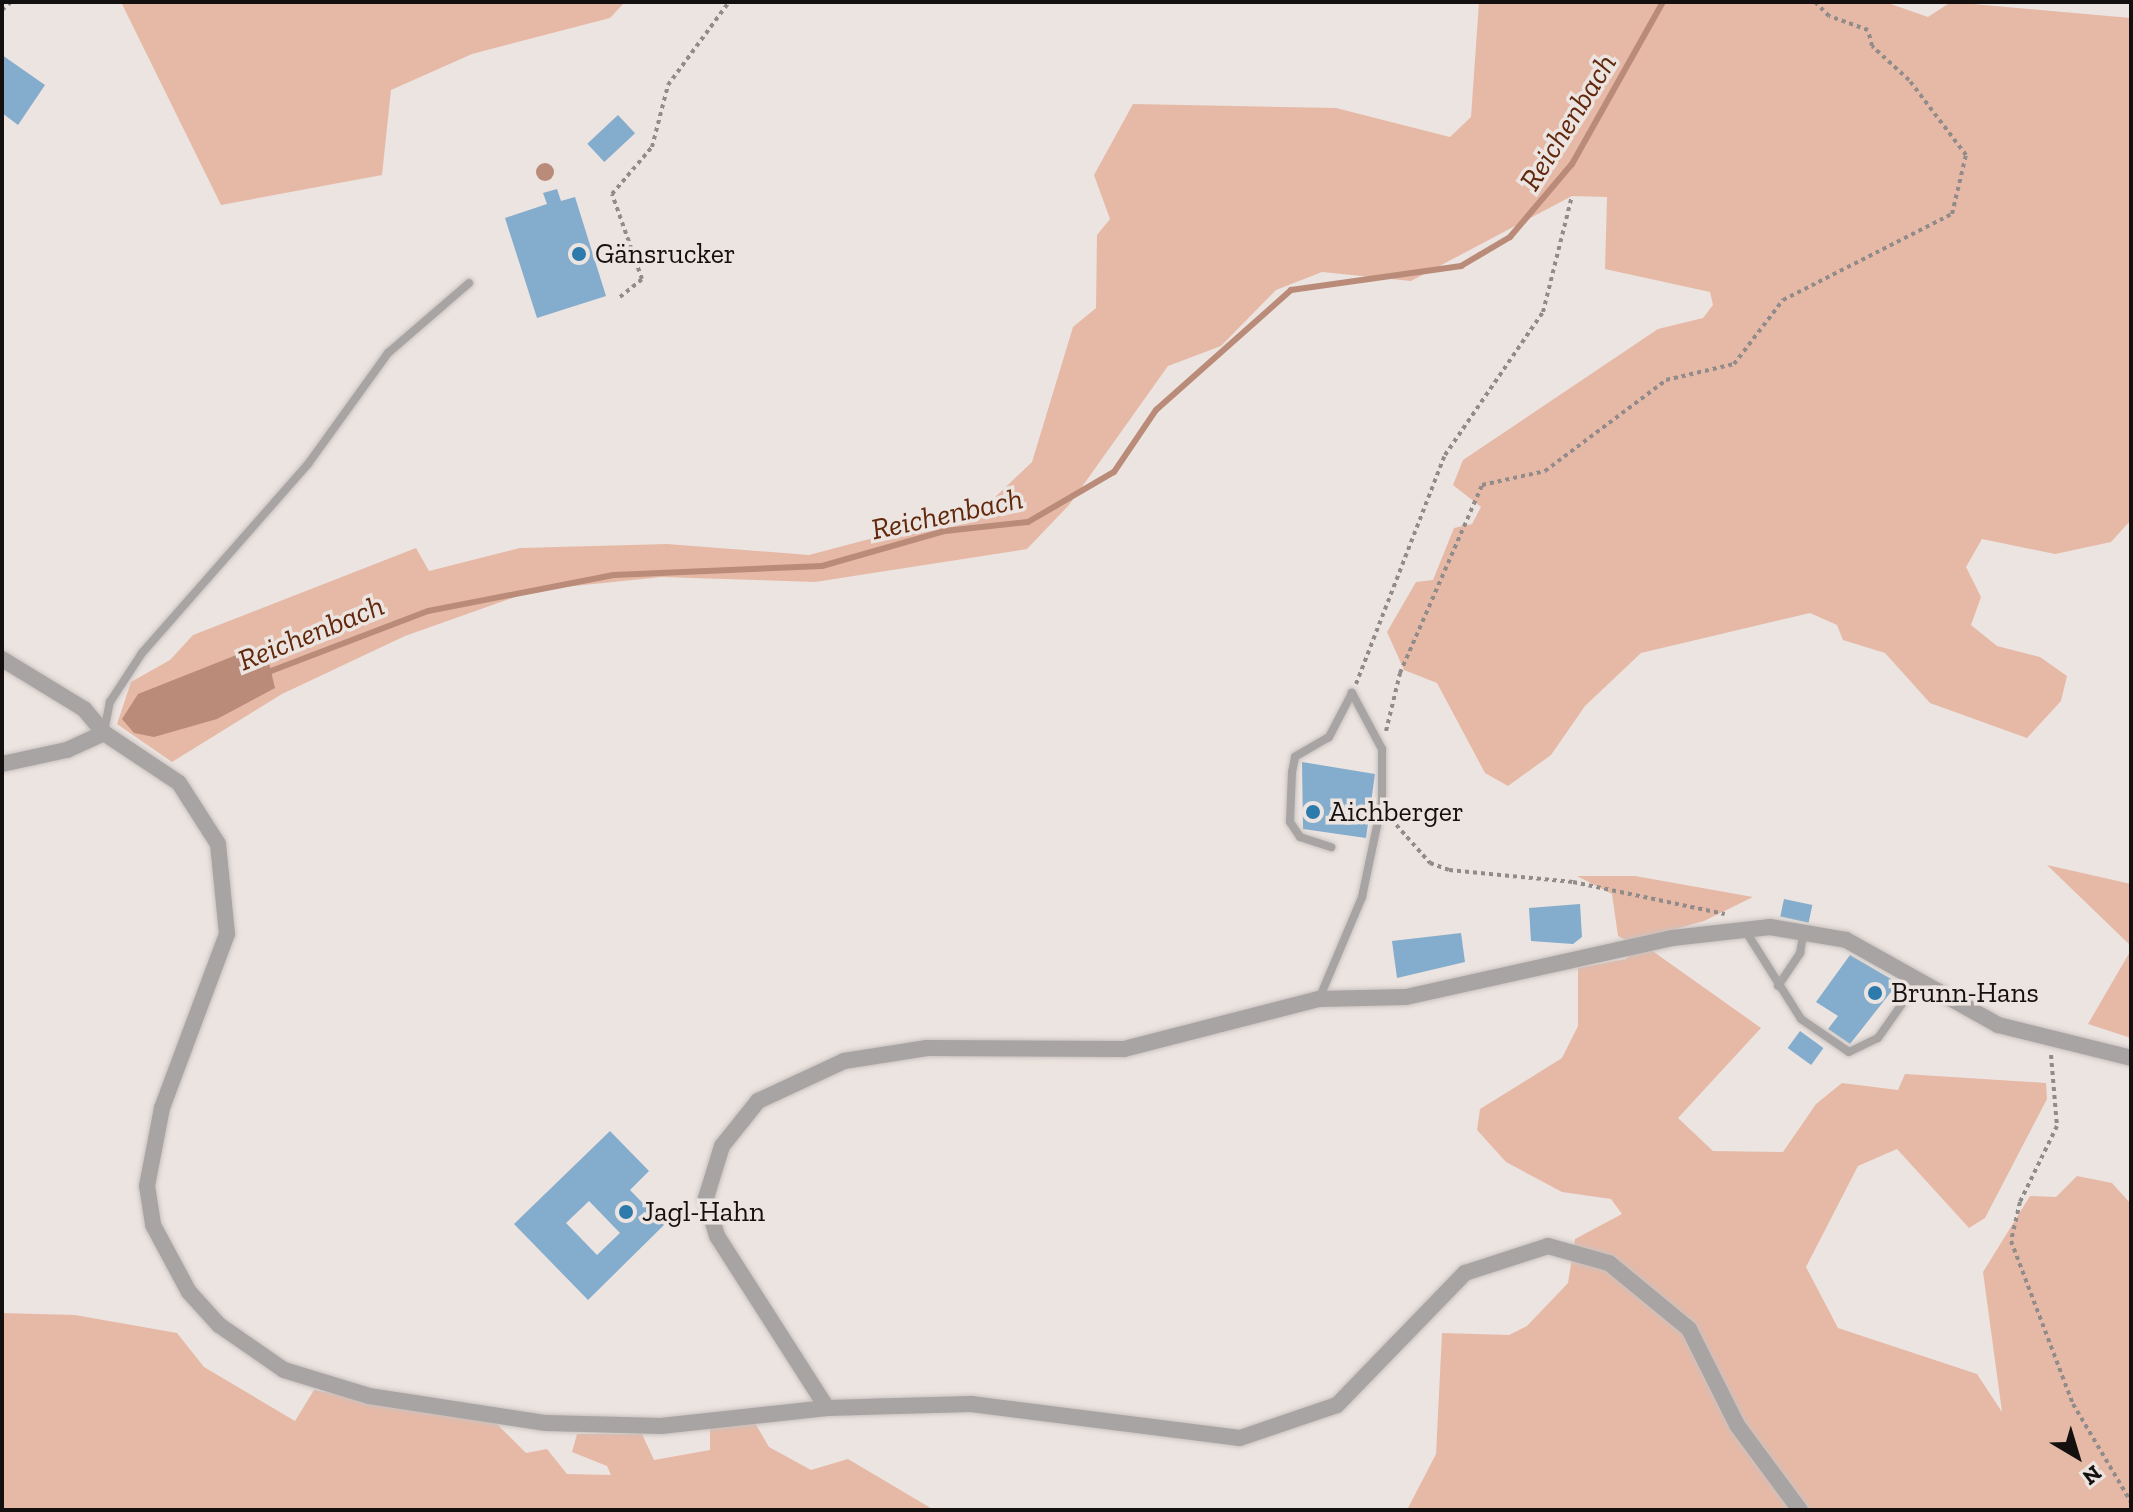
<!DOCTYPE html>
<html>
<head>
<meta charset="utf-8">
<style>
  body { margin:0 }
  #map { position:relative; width:2133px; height:1512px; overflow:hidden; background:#ece4e0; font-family:"Zilla Slab",serif }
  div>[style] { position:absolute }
  .green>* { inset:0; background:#e6b9a7 }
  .water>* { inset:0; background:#ba8b78 }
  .round { border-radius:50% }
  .stream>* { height:6px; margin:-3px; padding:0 3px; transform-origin:3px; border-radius:3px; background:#ba8b78 }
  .building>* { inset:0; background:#84accc; transform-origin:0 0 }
  .path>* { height:4px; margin-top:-2px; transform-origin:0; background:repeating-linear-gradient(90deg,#918b89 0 4px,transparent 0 8px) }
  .roads { filter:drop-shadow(0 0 2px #c9c2bf) drop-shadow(0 0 2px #c9c2bf) }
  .lane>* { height:8px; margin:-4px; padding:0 4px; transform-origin:4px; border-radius:4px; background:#a8a4a3 }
  .street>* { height:16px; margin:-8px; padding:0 8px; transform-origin:8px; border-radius:8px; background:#a8a4a3 }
  .dots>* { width:22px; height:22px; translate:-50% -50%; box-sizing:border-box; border:4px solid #ece4e0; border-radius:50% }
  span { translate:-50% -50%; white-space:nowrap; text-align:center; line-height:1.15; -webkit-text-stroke:7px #ece4e0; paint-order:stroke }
  .poi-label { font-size:28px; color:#13100f }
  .left { translate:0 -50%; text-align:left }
  .water-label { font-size:30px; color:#61270b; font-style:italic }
  .frame { position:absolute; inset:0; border:4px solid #13100f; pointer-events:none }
  .north { position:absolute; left:2037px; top:1416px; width:80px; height:80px; -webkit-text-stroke:6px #ece4e0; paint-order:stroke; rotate:142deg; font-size:22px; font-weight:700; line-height:32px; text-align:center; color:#13100f }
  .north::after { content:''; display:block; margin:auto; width:28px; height:36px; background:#13100f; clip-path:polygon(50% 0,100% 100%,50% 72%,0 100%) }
</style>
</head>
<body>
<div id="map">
  <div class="green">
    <div style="clip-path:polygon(121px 2px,625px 2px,610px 18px,472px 54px,391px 90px,382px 175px,221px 205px)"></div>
    <div style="clip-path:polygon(1479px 2px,1885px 2px,1928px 17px,1951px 2px,2131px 18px,2131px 520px,2111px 542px,2055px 554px,1982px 539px,1966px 567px,1981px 597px,1971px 625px,1997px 646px,2040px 657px,2067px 676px,2061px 701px,2027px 738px,1930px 703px,1885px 653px,1843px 640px,1837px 625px,1810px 613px,1641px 653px,1585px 706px,1551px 755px,1508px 786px,1485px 773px,1437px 683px,1404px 670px,1387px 632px,1416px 582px,1433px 580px,1454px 528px,1472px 524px,1481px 507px,1453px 485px,1463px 460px,1658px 329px,1703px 318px,1713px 305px,1710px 292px,1605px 269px,1607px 197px,1572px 196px,1411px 281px,1322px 272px,1276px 290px,1221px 346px,1168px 366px,1069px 505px,1027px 549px,815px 582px,662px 577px,535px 590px,405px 636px,282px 694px,172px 762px,117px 724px,131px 682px,170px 660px,193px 635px,416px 548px,429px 571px,520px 548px,667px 544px,809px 555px,911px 528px,968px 523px,1032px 462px,1073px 327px,1096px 308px,1097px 235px,1110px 219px,1094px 175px,1133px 104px,1336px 108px,1450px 137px,1471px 117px)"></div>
    <div style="clip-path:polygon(2047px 865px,2131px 884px,2131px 946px)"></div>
    <div style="clip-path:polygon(1577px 876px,1635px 876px,1753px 897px,1704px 921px,1637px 940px,1761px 1028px,1678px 1118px,1713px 1151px,1783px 1152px,1816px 1104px,1842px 1083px,1898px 1090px,1905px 1074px,2046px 1083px,2047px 1099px,1985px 1218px,1969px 1228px,1897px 1149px,1858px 1166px,1806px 1267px,1838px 1328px,1977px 1374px,2002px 1412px,1983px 1272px,2030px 1196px,2056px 1197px,2077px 1176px,2112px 1183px,2131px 1204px,2131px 1510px,1407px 1510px,1436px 1454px,1442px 1333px,1509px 1335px,1527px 1326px,1568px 1283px,1575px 1239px,1622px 1214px,1611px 1199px,1562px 1192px,1506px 1162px,1477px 1130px,1480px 1109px,1562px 1058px,1578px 1026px,1578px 968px,1626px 959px,1636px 945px,1618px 936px,1612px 894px)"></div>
    <div style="clip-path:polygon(2131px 950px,2131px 1038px,2088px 1024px)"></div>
    <div style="clip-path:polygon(2px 1313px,75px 1315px,177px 1333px,204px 1367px,295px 1421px,314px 1390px,497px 1424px,526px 1453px,547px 1449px,567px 1474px,611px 1475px,607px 1466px,572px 1452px,577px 1434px,642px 1434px,654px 1460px,710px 1450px,710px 1428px,755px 1423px,769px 1447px,811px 1470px,848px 1459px,934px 1510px,2px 1510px)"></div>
  </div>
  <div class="water">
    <div class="round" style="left:536px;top:163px;width:18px;height:18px"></div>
    <div style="clip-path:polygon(244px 652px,268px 659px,275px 688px,217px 719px,154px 737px,134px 733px,122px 719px,138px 694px)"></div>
  </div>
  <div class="stream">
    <div style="left:271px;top:671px;width:168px;rotate:-20.9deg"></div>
    <div style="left:428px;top:611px;width:189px;rotate:-11deg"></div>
    <div style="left:614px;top:575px;width:208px;rotate:-2.5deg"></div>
    <div style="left:822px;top:566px;width:128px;rotate:-15.9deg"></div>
    <div style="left:945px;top:531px;width:83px;rotate:-6.2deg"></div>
    <div style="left:1028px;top:522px;width:99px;rotate:-30.2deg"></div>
    <div style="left:1114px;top:472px;width:75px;rotate:-55.9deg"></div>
    <div style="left:1156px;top:410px;width:181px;rotate:-41.6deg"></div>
    <div style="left:1291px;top:290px;width:172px;rotate:-8deg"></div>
    <div style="left:1461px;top:266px;width:57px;rotate:-30.6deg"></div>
    <div style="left:1510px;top:237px;width:96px;rotate:-49.7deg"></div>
    <div style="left:1572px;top:164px;width:186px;rotate:-60.7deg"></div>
  </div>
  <div class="building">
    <div style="clip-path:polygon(2px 55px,45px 85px,18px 125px,2px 113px)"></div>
    <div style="left:618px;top:115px;width:25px;height:42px;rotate:47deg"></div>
    <div style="clip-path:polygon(557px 189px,561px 201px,575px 197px,606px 296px,537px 318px,505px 218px,547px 204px,543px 193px)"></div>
    <div style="clip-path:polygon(1302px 762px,1375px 774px,1366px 838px,1303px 829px)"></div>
    <div style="left:1784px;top:899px;width:29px;height:18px;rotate:12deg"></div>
    <div style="clip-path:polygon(1580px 904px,1582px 937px,1573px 944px,1531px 941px,1529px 908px)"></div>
    <div style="clip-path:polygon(1461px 933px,1465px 962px,1397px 978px,1392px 941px)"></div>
    <div style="clip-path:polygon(1850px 955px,1898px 983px,1850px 1044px,1828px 1029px,1838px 1016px,1816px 1002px)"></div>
    <div style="left:1800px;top:1031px;width:29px;height:21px;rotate:36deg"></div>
    <div style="clip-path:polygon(evenodd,610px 1131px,649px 1171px,630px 1190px,664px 1225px,588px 1300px,514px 1224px,610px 1131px,589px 1201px,620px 1233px,597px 1255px,566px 1223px,589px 1201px)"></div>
  </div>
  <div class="path">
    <div style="left:2px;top:10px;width:12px;rotate:-42deg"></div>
    <div style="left:620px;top:297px;width:28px;rotate:-39deg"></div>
    <div style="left:642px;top:279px;width:90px;rotate:-109.4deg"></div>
    <div style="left:612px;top:194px;width:62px;rotate:-49.6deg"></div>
    <div style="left:652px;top:147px;width:64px;rotate:-75.5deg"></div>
    <div style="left:668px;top:85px;width:103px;rotate:-53.7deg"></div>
    <div style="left:1356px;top:684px;width:246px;rotate:-68.8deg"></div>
    <div style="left:1445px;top:455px;width:173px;rotate:-55.6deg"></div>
    <div style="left:1543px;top:312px;width:120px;rotate:-76deg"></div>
    <div style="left:1386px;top:731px;width:60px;rotate:-76.4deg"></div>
    <div style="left:1400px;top:673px;width:205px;rotate:-66.4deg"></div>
    <div style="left:1482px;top:485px;width:65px;rotate:-12.5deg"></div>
    <div style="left:1545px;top:471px;width:151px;rotate:-36.9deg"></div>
    <div style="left:1666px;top:380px;width:70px;rotate:-13.2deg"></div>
    <div style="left:1734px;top:364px;width:81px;rotate:-52.6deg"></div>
    <div style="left:1783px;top:300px;width:190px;rotate:-27deg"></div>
    <div style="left:1952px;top:214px;width:61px;rotate:-76.7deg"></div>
    <div style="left:1966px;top:155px;width:94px;rotate:-127.2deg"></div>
    <div style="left:1909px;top:80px;width:50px;rotate:-137.4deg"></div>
    <div style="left:1872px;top:46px;width:16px;rotate:-104deg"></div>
    <div style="left:1868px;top:30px;width:41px;rotate:-160.3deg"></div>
    <div style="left:1829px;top:16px;width:20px;rotate:-135deg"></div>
    <div style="left:1391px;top:819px;width:59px;rotate:48.4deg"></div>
    <div style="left:1430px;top:863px;width:20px;rotate:20deg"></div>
    <div style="left:1449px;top:870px;width:125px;rotate:5.5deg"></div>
    <div style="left:1573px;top:882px;width:155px;rotate:11.9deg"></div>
    <div style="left:2051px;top:1055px;width:71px;rotate:85.2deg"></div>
    <div style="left:2057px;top:1126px;width:85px;rotate:116deg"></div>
    <div style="left:2020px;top:1202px;width:40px;rotate:103deg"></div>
    <div style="left:2011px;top:1241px;width:174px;rotate:69.2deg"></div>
    <div style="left:2073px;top:1404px;width:114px;rotate:59.4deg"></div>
  </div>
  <div class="roads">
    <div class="lane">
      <div style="left:104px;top:732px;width:31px;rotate:-79deg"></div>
      <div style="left:110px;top:702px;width:59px;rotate:-56.9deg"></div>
      <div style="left:142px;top:653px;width:252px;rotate:-48.7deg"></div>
      <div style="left:308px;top:464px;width:137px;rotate:-54.2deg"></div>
      <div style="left:388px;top:353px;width:107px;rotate:-40.8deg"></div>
      <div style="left:1745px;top:930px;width:105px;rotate:57.8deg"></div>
      <div style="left:1801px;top:1019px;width:58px;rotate:34.5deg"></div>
      <div style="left:1849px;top:1052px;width:32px;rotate:-26deg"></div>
      <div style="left:1878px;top:1038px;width:66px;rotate:-54.9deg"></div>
      <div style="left:1778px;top:986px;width:40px;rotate:-56deg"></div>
      <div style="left:1800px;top:953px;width:22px;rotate:-80deg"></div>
      <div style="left:1319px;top:999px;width:111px;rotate:-67.1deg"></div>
      <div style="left:1362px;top:897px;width:97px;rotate:-78.1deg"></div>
      <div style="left:1382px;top:802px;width:53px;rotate:-90deg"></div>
      <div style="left:1382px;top:749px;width:64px;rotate:-118.2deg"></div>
      <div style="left:1352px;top:693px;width:50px;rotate:117.6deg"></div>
      <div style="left:1329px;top:737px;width:39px;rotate:150deg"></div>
      <div style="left:1295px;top:757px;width:15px;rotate:101deg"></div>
      <div style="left:1292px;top:772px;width:50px;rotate:92.3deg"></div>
      <div style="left:1290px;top:822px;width:18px;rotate:56deg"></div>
      <div style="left:1300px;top:837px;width:33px;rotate:18deg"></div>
    </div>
    <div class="street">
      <div style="left:2px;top:659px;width:96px;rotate:31.4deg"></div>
      <div style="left:84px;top:709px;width:31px;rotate:50deg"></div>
      <div style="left:104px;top:733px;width:90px;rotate:33.7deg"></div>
      <div style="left:179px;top:783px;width:72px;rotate:57.4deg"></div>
      <div style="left:218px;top:844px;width:90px;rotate:84.3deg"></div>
      <div style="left:227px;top:934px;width:186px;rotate:110.5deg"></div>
      <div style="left:162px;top:1108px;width:79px;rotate:100.9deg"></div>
      <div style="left:147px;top:1186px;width:39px;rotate:81deg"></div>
      <div style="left:153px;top:1225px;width:76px;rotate:61.8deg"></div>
      <div style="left:189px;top:1292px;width:45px;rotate:47.7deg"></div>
      <div style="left:219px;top:1325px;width:79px;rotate:34.7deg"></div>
      <div style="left:284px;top:1370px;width:89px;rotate:17deg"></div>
      <div style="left:369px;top:1396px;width:179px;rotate:8.7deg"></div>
      <div style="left:546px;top:1423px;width:115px;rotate:1.5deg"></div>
      <div style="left:661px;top:1426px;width:167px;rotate:-6.2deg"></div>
      <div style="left:827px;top:1408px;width:144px;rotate:-1.6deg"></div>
      <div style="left:971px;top:1404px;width:271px;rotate:7.2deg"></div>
      <div style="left:1240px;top:1438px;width:102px;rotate:-18.8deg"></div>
      <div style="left:1337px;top:1405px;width:184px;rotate:-45.9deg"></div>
      <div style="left:1465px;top:1273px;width:87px;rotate:-18deg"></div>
      <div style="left:1548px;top:1246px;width:63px;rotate:15.6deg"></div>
      <div style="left:1609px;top:1263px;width:104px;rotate:39.5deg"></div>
      <div style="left:1689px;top:1329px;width:107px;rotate:63.4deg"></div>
      <div style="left:1737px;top:1425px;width:106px;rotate:53.5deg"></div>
      <div style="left:2px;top:764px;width:66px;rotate:-12.2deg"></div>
      <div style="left:67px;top:750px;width:41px;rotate:-24.7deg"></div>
      <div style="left:827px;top:1408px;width:204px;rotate:-122.6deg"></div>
      <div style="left:717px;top:1236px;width:40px;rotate:-106deg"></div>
      <div style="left:706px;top:1198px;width:54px;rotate:-72.9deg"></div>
      <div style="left:722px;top:1146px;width:58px;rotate:-51.3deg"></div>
      <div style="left:758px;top:1101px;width:95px;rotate:-24.9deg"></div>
      <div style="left:844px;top:1061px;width:84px;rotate:-8.9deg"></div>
      <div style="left:927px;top:1048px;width:197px;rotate:0.3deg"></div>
      <div style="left:1124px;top:1049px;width:201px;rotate:-14.4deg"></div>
      <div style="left:1319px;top:999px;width:87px;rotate:-1.3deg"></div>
      <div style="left:1406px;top:997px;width:272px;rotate:-12.5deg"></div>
      <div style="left:1672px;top:938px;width:99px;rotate:-6.4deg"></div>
      <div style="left:1770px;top:927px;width:77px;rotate:9.7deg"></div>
      <div style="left:1846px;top:940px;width:174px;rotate:29.2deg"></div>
      <div style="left:1998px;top:1025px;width:137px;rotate:13.9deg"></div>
    </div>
  </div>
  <div class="dots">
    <div style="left:579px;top:254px;background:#2d7aad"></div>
    <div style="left:1313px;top:812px;background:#2d7aad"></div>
    <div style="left:1875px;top:993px;background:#2d7aad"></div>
    <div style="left:626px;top:1212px;background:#2d7aad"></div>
  </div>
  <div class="poi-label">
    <span class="left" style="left:595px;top:254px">Gänsrucker</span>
    <span class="left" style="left:1329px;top:812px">Aichberger</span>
    <span class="left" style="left:1891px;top:993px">Brunn-Hans</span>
    <span class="left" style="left:642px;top:1212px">Jagl-Hahn</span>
  </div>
  <div class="water-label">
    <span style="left:1568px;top:122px;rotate:-58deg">Reichenbach</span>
    <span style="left:947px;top:514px;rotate:-12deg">Reichenbach</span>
    <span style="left:311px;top:633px;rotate:-22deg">Reichenbach</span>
  </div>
  <div class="frame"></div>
  <div class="north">N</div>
</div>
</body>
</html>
